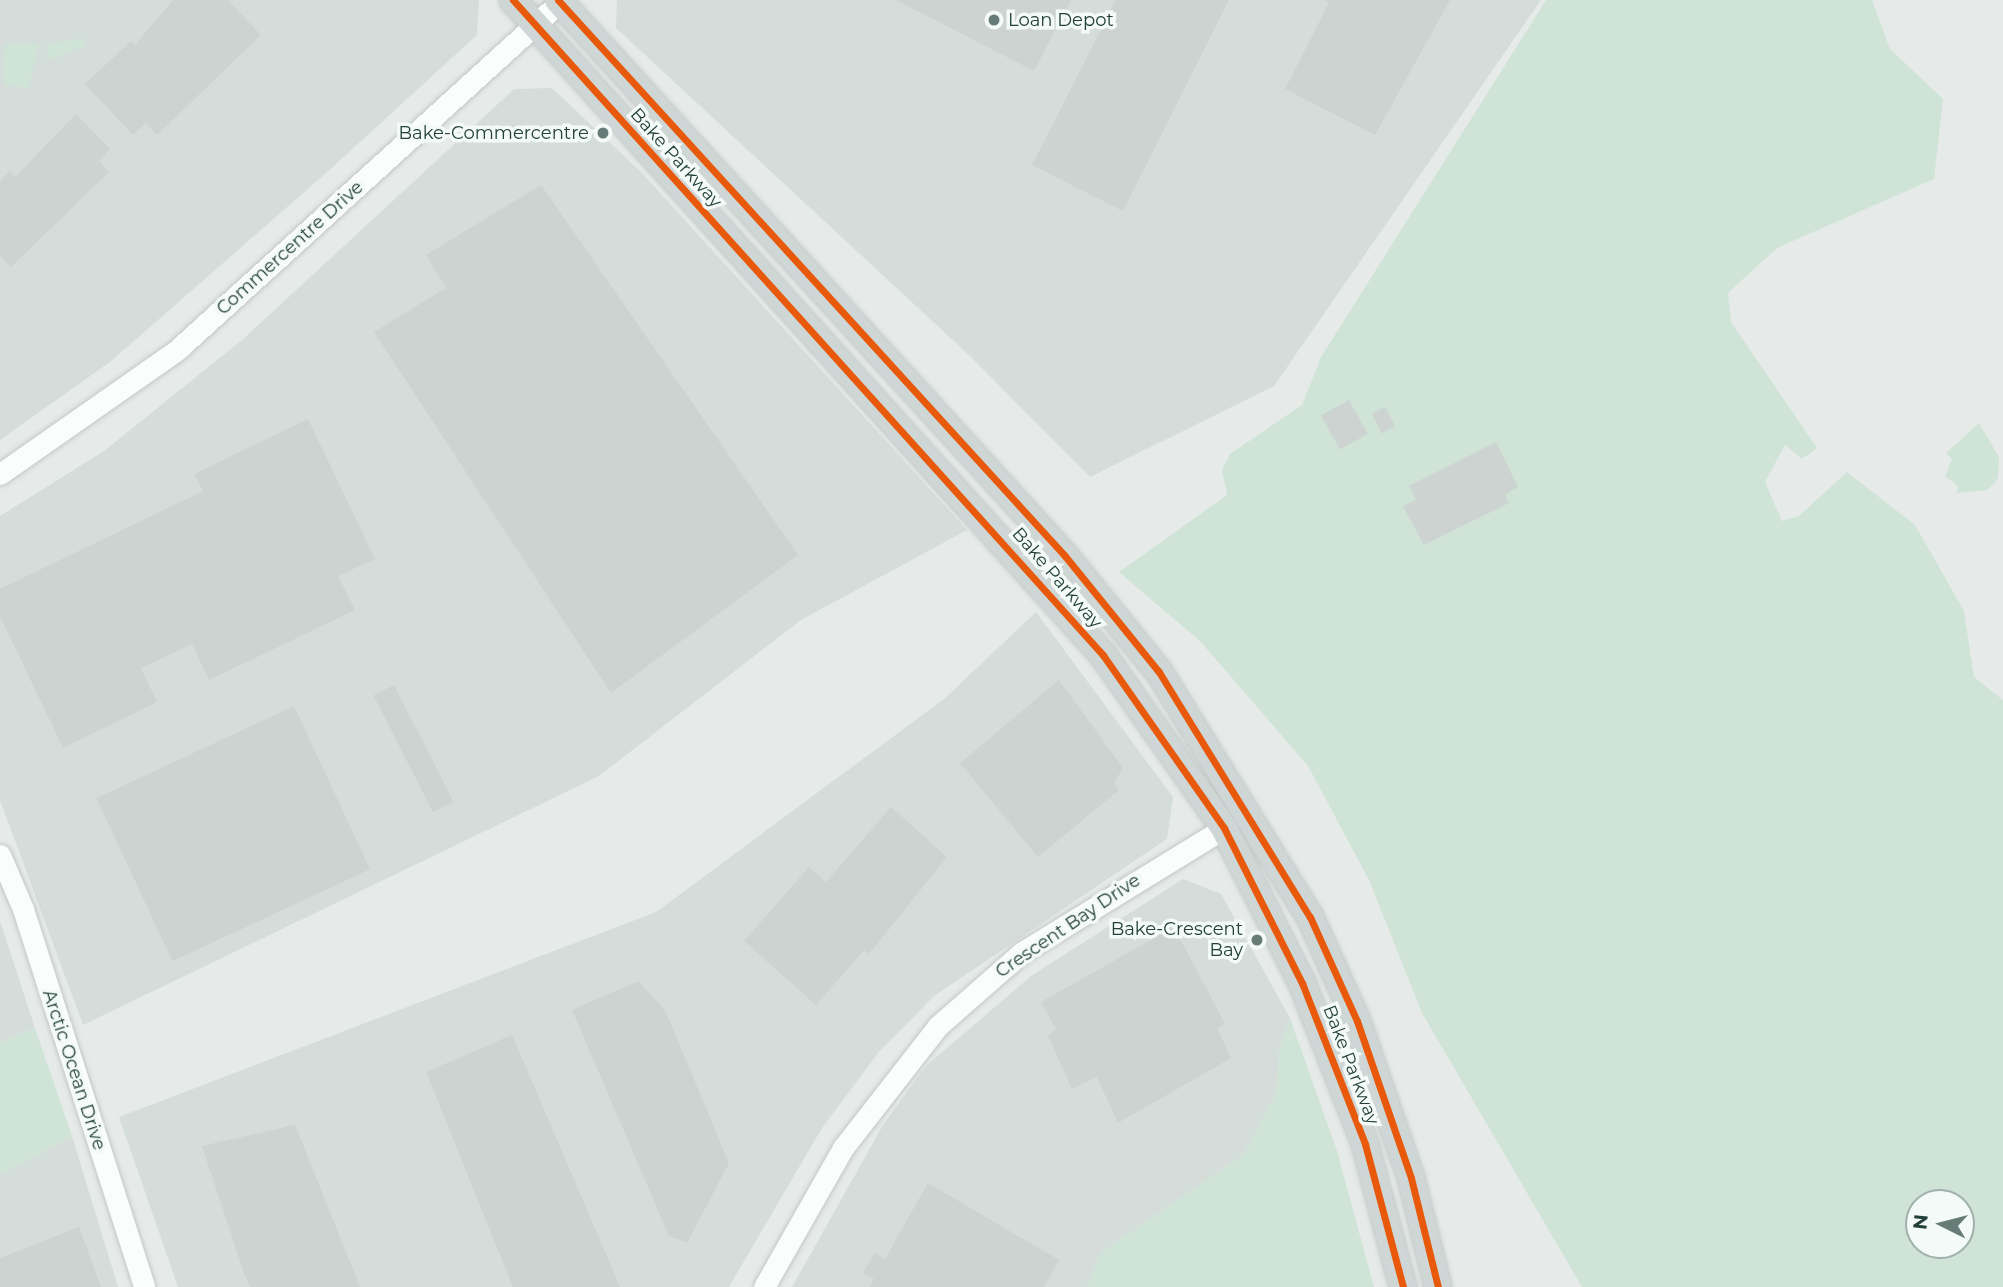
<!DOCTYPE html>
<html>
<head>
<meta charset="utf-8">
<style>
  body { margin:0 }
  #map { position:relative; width:2003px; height:1287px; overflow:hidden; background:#e6ebe9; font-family:Montserrat,sans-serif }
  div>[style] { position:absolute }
  .built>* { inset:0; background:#d4ddd9 }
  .green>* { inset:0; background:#cfe4d6 }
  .building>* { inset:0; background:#cdd3d1; transform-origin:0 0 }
  .roads { filter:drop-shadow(0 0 2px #c3c8c6) drop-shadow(0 0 2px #c3c8c6) }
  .minor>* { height:21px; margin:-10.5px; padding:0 10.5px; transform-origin:10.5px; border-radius:10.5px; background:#fbfcfc }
  .major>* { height:26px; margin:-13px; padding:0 13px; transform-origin:13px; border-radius:13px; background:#ced7d5 }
  .cycleway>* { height:7px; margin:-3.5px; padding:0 3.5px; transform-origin:3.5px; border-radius:3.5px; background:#e8590c }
  .dots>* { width:19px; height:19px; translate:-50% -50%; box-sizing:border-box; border:4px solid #f4faf7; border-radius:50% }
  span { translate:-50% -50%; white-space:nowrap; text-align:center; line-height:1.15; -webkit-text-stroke:7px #f4faf7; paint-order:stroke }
  .poi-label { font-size:18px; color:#224039 }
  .left { translate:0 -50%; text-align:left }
  .right { translate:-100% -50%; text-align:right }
  .street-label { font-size:18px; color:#224039 }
  .north { position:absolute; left:1905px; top:1189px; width:70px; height:70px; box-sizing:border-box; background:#f4faf7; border:2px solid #a0b0ab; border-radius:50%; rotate:276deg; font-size:19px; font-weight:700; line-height:28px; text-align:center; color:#224039 }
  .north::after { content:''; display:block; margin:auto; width:24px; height:32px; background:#677c77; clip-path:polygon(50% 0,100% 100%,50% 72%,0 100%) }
</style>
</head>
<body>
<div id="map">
  <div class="built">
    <div style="clip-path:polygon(0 0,479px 0,477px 35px,325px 174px,110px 362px,0 440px)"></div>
    <div style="clip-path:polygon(617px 0,1541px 0,1274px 386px,1090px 477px,971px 357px,616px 28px)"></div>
    <div style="clip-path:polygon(552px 88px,641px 172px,967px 530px,801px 620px,599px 776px,83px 1025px,0 800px,0 516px,104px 451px,242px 340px,514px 89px)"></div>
    <div style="clip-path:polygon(1036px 612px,1173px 797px,1167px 839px,934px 996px,878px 1053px,822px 1128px,729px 1287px,178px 1287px,119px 1117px,656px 912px,944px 699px)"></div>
    <div style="clip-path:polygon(1183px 879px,1221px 894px,1290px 1018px,1279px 1051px,1277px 1094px,1243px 1155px,1101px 1253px,1087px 1287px,792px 1287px,883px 1125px,926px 1066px,1031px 976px)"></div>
    <div style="clip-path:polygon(0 921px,35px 1028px,0 1043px)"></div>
    <div style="clip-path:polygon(72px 1136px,118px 1287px,0 1287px,0 1174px)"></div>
  </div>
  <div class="green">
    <div style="clip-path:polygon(evenodd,1546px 0,1872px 0,1890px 49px,1943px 99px,1934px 179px,1777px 248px,1728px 293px,1731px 322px,1817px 448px,1802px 459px,1785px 445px,1765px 482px,1782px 521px,1799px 516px,1847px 472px,1915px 525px,1964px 611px,1974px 677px,2003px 700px,2003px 1287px,1582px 1287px,1422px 1013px,1369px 880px,1308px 766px,1200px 641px,1119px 572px,1227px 495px,1222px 470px,1230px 454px,1302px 405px,1321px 357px,1546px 0,1919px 1203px,1961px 1203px,1961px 1245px,1919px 1245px,1919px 1203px)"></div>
    <div style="clip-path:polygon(84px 38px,85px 46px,48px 60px,47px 44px)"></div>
    <div style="clip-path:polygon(5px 44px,38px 44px,29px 88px,4px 85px)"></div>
    <div style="clip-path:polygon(1979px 423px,1999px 457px,1998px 478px,1988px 490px,1957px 493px,1958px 486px,1945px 476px,1952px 459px,1946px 453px)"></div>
    <div style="clip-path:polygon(1290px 1018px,1337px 1151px,1374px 1287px,1087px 1287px,1101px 1253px,1243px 1155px,1277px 1094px,1279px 1051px)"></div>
    <div style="clip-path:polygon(35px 1028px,72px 1136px,0 1174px,0 1043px)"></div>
  </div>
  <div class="building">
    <div style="clip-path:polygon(173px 0,228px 0,261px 35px,157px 135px,146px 123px,133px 135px,85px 84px,131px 41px,135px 45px)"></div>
    <div style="clip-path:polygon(896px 0,1071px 0,1034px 71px)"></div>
    <div style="clip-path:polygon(1116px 0,1229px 0,1123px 211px,1032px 165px)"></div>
    <div style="clip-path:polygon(1324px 0,1450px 0,1375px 135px,1285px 89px,1329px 3px)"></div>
    <div style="clip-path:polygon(76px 114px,110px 149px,99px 161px,109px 172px,11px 267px,0 256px,0 181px,10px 171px,15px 177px)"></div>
    <div style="clip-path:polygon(541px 185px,798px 555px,611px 693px,374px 332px,446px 288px,426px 255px)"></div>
    <div style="left:1349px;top:400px;width:39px;height:32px;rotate:61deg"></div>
    <div style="left:1385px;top:407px;width:22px;height:15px;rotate:63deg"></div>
    <div style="clip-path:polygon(308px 419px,375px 559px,338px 576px,355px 610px,209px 680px,192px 644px,141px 668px,157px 702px,63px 748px,0 616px,0 589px,203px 491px,194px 474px)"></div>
    <div style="clip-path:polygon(1496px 442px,1518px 487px,1505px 495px,1509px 503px,1424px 545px,1403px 506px,1416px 500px,1409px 486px)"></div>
    <div style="clip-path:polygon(1059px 680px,1123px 768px,1114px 783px,1119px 790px,1038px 857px,960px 763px)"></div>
    <div style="left:394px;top:685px;width:131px;height:23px;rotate:63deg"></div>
    <div style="left:294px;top:706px;width:180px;height:218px;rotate:65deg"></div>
    <div style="clip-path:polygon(891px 807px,947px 857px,869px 954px,864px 950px,816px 1005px,744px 941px,809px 867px,826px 882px)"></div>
    <div style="clip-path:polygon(1174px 927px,1225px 1024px,1217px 1028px,1231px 1058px,1118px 1123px,1097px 1077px,1072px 1089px,1048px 1036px,1056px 1029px,1041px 1002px)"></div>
    <div style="clip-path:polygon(638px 981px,665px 1010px,729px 1163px,687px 1243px,669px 1236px,572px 1010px)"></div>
    <div style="clip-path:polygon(512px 1035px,620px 1287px,513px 1287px,426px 1072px)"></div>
    <div style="clip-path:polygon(295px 1125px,360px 1287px,250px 1287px,245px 1276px,202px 1146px)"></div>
    <div style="clip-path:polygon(928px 1183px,1059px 1260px,1044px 1287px,870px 1287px,874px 1279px,863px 1273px,875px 1253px,885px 1259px)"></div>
    <div style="clip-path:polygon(79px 1227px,101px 1287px,0 1287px,0 1258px)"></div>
  </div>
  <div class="roads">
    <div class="minor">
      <div style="left:0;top:474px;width:216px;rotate:-35deg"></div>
      <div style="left:177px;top:350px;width:520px;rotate:-42.27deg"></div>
      <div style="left:0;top:855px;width:59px;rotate:66.9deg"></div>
      <div style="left:23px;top:909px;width:397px;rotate:72.2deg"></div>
      <div style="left:764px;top:1287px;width:160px;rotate:-60.4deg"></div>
      <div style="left:843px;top:1148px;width:155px;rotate:-52.1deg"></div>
      <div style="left:938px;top:1026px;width:111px;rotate:-41.3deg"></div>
      <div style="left:1021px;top:953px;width:238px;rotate:-31.6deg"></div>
    </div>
    <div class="major">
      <div style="left:513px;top:0;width:882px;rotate:47.99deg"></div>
      <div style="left:1103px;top:655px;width:211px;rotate:55deg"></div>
      <div style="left:1224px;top:828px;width:174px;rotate:63.3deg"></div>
      <div style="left:1302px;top:983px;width:173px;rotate:68.6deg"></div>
      <div style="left:1365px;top:1144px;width:148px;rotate:75.1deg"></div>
      <div style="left:558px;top:0;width:752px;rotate:47.64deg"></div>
      <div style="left:1065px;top:556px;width:149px;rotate:51deg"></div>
      <div style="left:1159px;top:672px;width:288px;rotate:58.4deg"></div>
      <div style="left:1310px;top:917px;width:114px;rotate:65.7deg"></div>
      <div style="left:1357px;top:1021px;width:166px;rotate:71deg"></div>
      <div style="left:1411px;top:1178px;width:112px;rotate:76.1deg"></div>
    </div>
  </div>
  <div class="cycleway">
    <div style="left:513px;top:0;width:882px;rotate:47.99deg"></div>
    <div style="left:1103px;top:655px;width:211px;rotate:55deg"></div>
    <div style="left:1224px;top:828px;width:174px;rotate:63.3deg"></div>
    <div style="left:1302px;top:983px;width:173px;rotate:68.6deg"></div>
    <div style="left:1365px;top:1144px;width:148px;rotate:75.1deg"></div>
    <div style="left:558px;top:0;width:752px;rotate:47.64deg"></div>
    <div style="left:1065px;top:556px;width:149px;rotate:51deg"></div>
    <div style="left:1159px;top:672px;width:288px;rotate:58.4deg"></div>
    <div style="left:1310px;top:917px;width:114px;rotate:65.7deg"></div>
    <div style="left:1357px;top:1021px;width:166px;rotate:71deg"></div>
    <div style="left:1411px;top:1178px;width:112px;rotate:76.1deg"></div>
  </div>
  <div class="dots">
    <div style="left:994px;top:20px;background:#677c77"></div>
    <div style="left:603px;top:133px;background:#677c77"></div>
    <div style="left:1257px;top:940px;background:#677c77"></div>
  </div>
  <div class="poi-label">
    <span class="left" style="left:1008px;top:20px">Loan Depot</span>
    <span class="right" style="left:589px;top:133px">Bake-Commercentre</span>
    <span class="right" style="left:1243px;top:940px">Bake-Crescent<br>Bay</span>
  </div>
  <div class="street-label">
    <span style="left:676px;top:158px;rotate:48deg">Bake Parkway</span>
    <span style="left:290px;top:248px;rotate:-42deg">Commercentre Drive</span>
    <span style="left:1057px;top:578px;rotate:49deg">Bake Parkway</span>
    <span style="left:1068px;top:926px;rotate:-34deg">Crescent Bay Drive</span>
    <span style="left:1351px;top:1065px;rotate:69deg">Bake Parkway</span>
    <span style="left:74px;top:1070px;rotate:72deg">Arctic Ocean Drive</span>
  </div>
  <div class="north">N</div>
</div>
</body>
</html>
